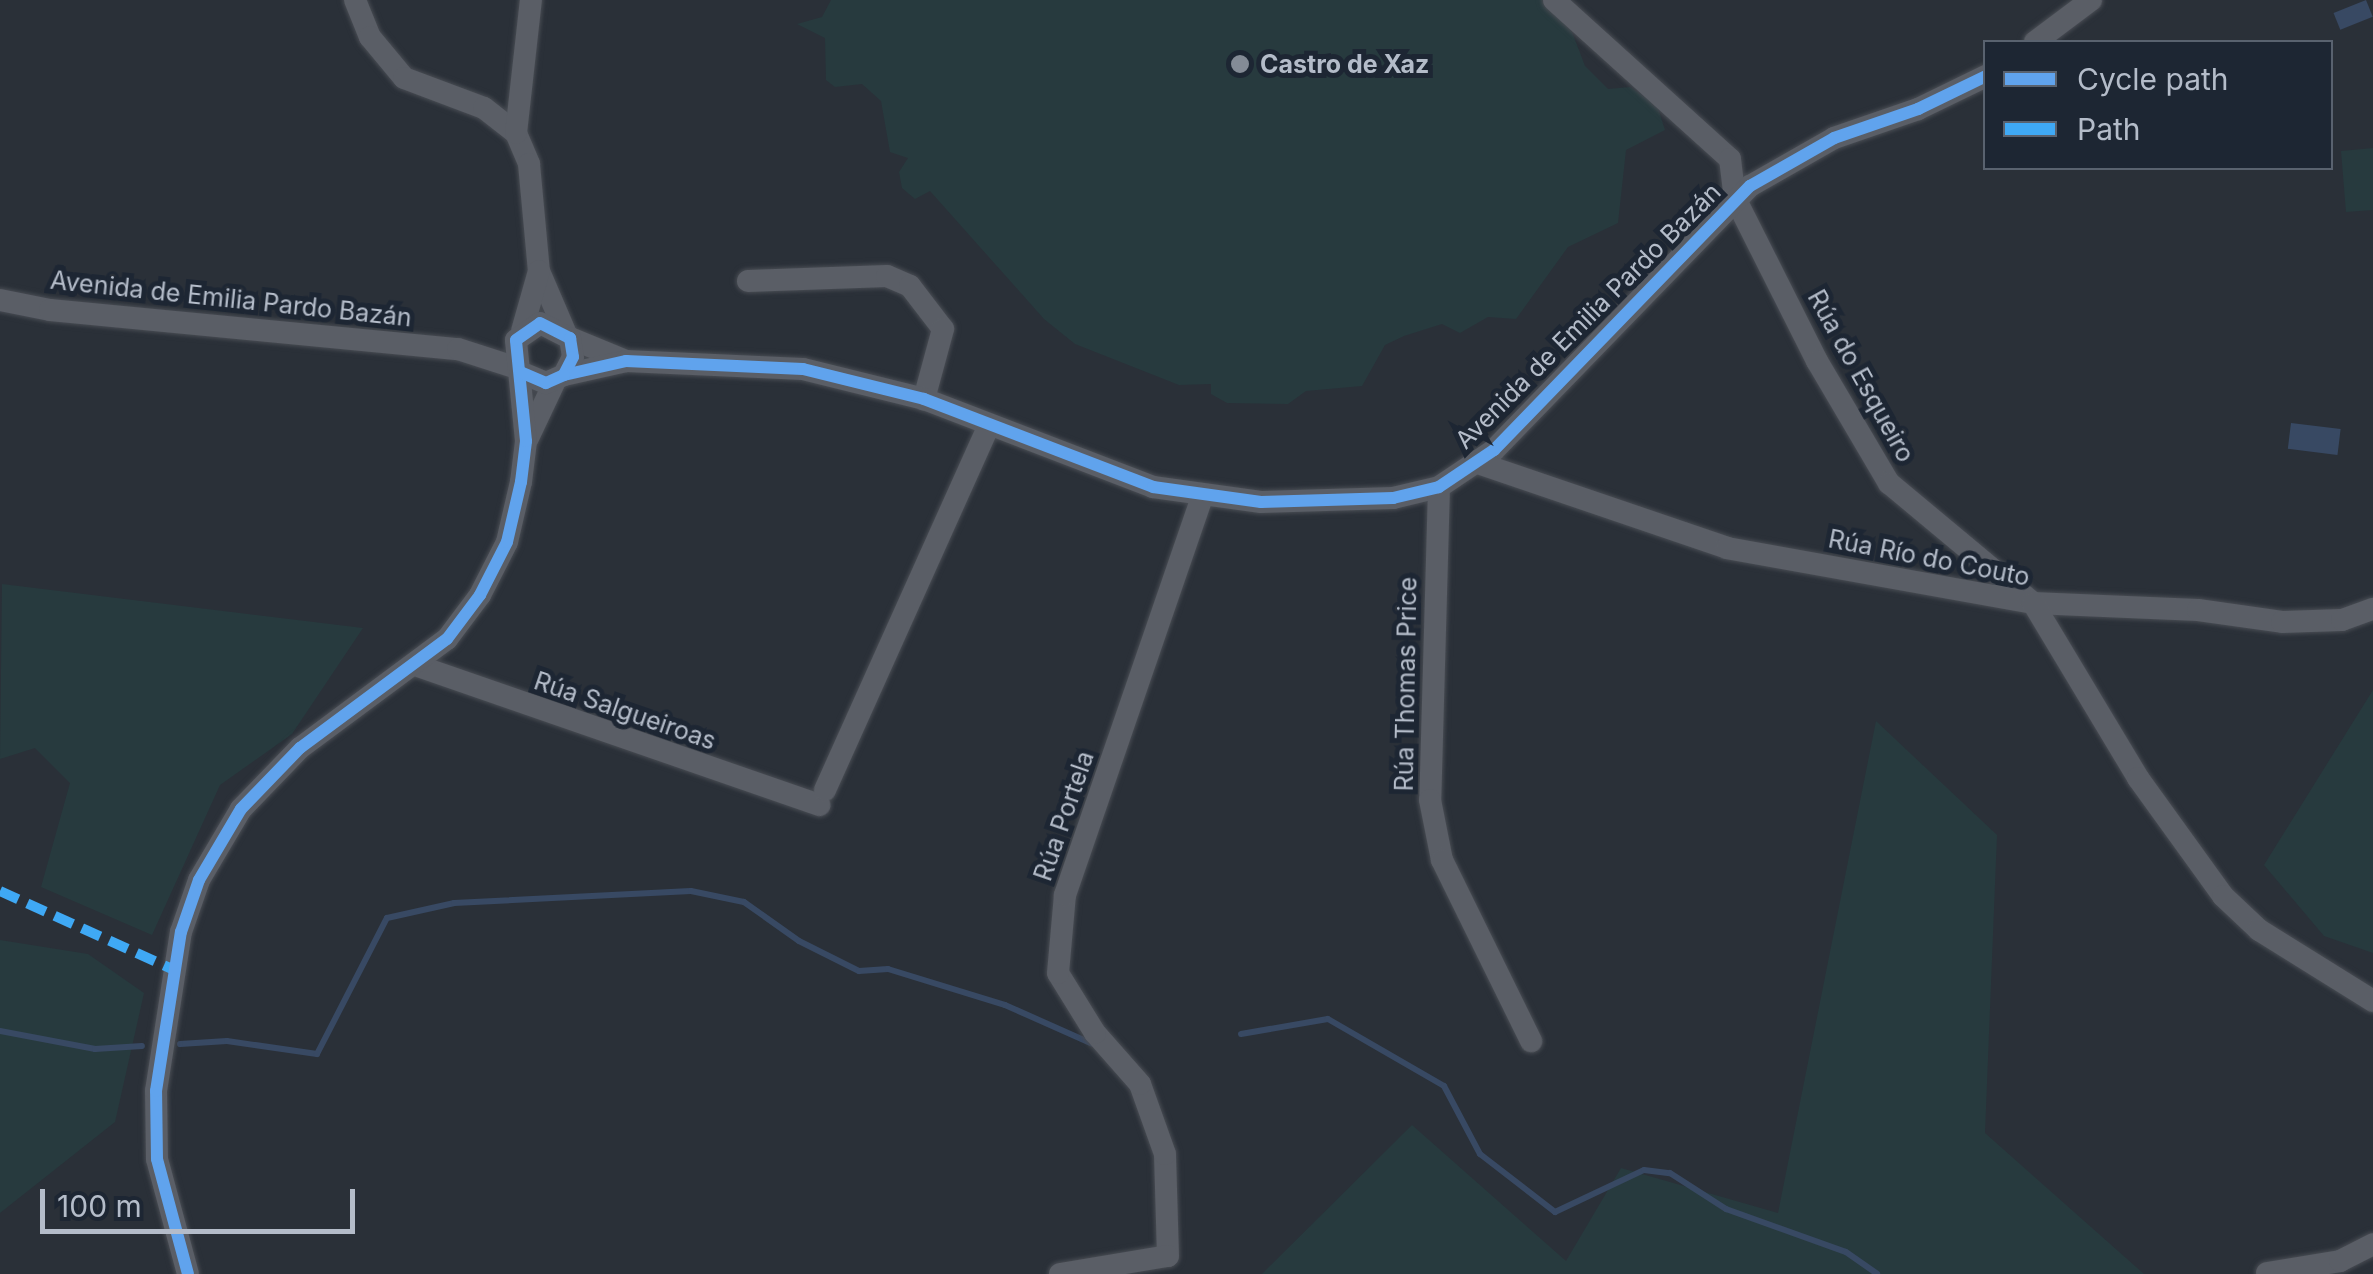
<!DOCTYPE html>
<html>
<head>
<meta charset="utf-8">
<style>
  body { margin:0 }
  #map { position:relative; width:2373px; height:1274px; overflow:hidden; background:#2a3038; font-family:Inter,sans-serif }
  div>[style] { position:absolute }
  .green>* { inset:0; background:#273a3e }
  .water>* { inset:0; background:#384963; transform-origin:0 0 }
  .stream>* { height:6px; margin:-3px; padding:0 3px; transform-origin:3px; border-radius:3px; background:#384963 }
  .roads { filter:drop-shadow(0 0 2px #484c53) drop-shadow(0 0 2px #484c53) }
  .minor>* { height:22px; margin:-11px; padding:0 11px; transform-origin:11px; border-radius:11px; background:#5a5e66 }
  .quiet>* { height:10px; margin-top:-5px; transform-origin:0; background:repeating-linear-gradient(90deg,#3fa9f5 0 20px,transparent 0 30px) }
  .cycleway>* { height:12px; margin:-6px; padding:0 6px; transform-origin:6px; border-radius:6px; background:#60a3ed }
  .dots>* { width:28px; height:28px; translate:-50% -50%; box-sizing:border-box; border:5px solid #1d2633; border-radius:50% }
  span { translate:-50% -50%; white-space:nowrap; text-align:center; line-height:1.15; -webkit-text-stroke:10px #1d2633; paint-order:stroke }
  .poi-label { font-size:25px; color:#b4bcc9; font-weight:700 }
  .left { translate:0 -50%; text-align:left }
  .street-label { font-size:25px; color:#b4bcc9 }
  .legend { position:absolute; left:1983px; top:40px; width:350px; height:130px; box-sizing:border-box; background:#1d2633; border:2px solid #59626f; margin:0; padding:12px 18px; list-style:none; font-size:30px; color:#b4bcc9 }
  .legend li { display:flex; align-items:center; gap:20px; height:50px }
  .legend b { width:50px; border:2px solid #59626f }
  .scale { position:absolute; left:40px; top:1189px; width:315px; height:45px; box-sizing:border-box; border:5px solid #b4bcc9; border-top:0; padding-left:12px; font-size:30px; line-height:35px; white-space:nowrap; color:#b4bcc9; -webkit-text-stroke:8px #1d2633; paint-order:stroke }
</style>
</head>
<body>
<div id="map">
  <div class="green">
    <div style="clip-path:polygon(831px 0,1560px 0,1585px 66px,1608px 89px,1630px 87px,1657px 105px,1665px 130px,1626px 150px,1618px 223px,1568px 247px,1516px 319px,1488px 317px,1460px 333px,1442px 324px,1404px 336px,1385px 345px,1362px 386px,1306px 391px,1288px 404px,1227px 403px,1211px 394px,1211px 384px,1179px 385px,1075px 344px,1044px 319px,930px 191px,915px 199px,902px 188px,899px 172px,908px 158px,890px 152px,881px 101px,862px 84px,835px 87px,826px 80px,825px 38px,797px 24px,822px 17px)"></div>
    <div style="clip-path:polygon(2373px 148px,2373px 210px,2346px 212px,2341px 151px)"></div>
    <div style="clip-path:polygon(2px 584px,363px 628px,292px 734px,220px 785px,152px 935px,41px 887px,70px 783px,35px 748px,0 759px)"></div>
    <div style="clip-path:polygon(2373px 690px,2373px 953px,2324px 936px,2264px 865px)"></div>
    <div style="clip-path:polygon(1876px 721px,1997px 835px,1985px 1133px,2144px 1274px,1262px 1274px,1412px 1125px,1566px 1261px,1621px 1168px,1778px 1213px)"></div>
    <div style="clip-path:polygon(0 940px,88px 954px,144px 993px,115px 1122px,0 1213px)"></div>
  </div>
  <div class="water">
    <div style="left:2366px;top:0;width:18px;height:35px;rotate:68deg"></div>
    <div style="left:2291px;top:423px;width:50px;height:26px;rotate:7deg"></div>
  </div>
  <div class="stream">
    <div style="left:0;top:1031px;width:97px;rotate:10.7deg"></div>
    <div style="left:95px;top:1049px;width:47px;rotate:-3.7deg"></div>
    <div style="left:1241px;top:1034px;width:88px;rotate:-9.8deg"></div>
    <div style="left:1328px;top:1019px;width:134px;rotate:30deg"></div>
    <div style="left:1444px;top:1086px;width:77px;rotate:62.1deg"></div>
    <div style="left:1480px;top:1154px;width:95px;rotate:37.7deg"></div>
    <div style="left:1555px;top:1212px;width:98px;rotate:-25.3deg"></div>
    <div style="left:1644px;top:1170px;width:26px;rotate:7deg"></div>
    <div style="left:1670px;top:1173px;width:67px;rotate:32.7deg"></div>
    <div style="left:1726px;top:1209px;width:127px;rotate:19.7deg"></div>
    <div style="left:1846px;top:1252px;width:38px;rotate:35deg"></div>
    <div style="left:180px;top:1044px;width:47px;rotate:-3.7deg"></div>
    <div style="left:227px;top:1041px;width:91px;rotate:8.2deg"></div>
    <div style="left:317px;top:1054px;width:153px;rotate:-62.8deg"></div>
    <div style="left:387px;top:918px;width:69px;rotate:-12.6deg"></div>
    <div style="left:454px;top:903px;width:237px;rotate:-2.9deg"></div>
    <div style="left:691px;top:891px;width:54px;rotate:11.7deg"></div>
    <div style="left:744px;top:902px;width:67px;rotate:35.3deg"></div>
    <div style="left:799px;top:941px;width:67px;rotate:26.6deg"></div>
    <div style="left:859px;top:971px;width:29px;rotate:-4deg"></div>
    <div style="left:888px;top:969px;width:122px;rotate:17.1deg"></div>
    <div style="left:1005px;top:1005px;width:96px;rotate:23.9deg"></div>
  </div>
  <div class="roads">
    <div class="minor">
      <div style="left:355px;top:0;width:40px;rotate:68deg"></div>
      <div style="left:370px;top:37px;width:53px;rotate:50.3deg"></div>
      <div style="left:404px;top:78px;width:85px;rotate:20.6deg"></div>
      <div style="left:484px;top:108px;width:41px;rotate:38deg"></div>
      <div style="left:516px;top:133px;width:34px;rotate:67deg"></div>
      <div style="left:529px;top:164px;width:107px;rotate:84.7deg"></div>
      <div style="left:539px;top:271px;width:69px;rotate:66.8deg"></div>
      <div style="left:1554px;top:0;width:237px;rotate:42.1deg"></div>
      <div style="left:1730px;top:159px;width:39px;rotate:83deg"></div>
      <div style="left:1735px;top:198px;width:182px;rotate:63.3deg"></div>
      <div style="left:1817px;top:361px;width:142px;rotate:59.5deg"></div>
      <div style="left:1889px;top:483px;width:187px;rotate:39.8deg"></div>
      <div style="left:2033px;top:603px;width:165px;rotate:2.4deg"></div>
      <div style="left:2198px;top:610px;width:85px;rotate:8.1deg"></div>
      <div style="left:2282px;top:622px;width:60px;rotate:-1.9deg"></div>
      <div style="left:2342px;top:620px;width:33px;rotate:-20deg"></div>
      <div style="left:2035px;top:42px;width:70px;rotate:-36.9deg"></div>
      <div style="left:516px;top:133px;width:134px;rotate:-83.6deg"></div>
      <div style="left:748px;top:281px;width:139px;rotate:-2.1deg"></div>
      <div style="left:887px;top:276px;width:25px;rotate:23deg"></div>
      <div style="left:910px;top:286px;width:54px;rotate:52.5deg"></div>
      <div style="left:943px;top:329px;width:73px;rotate:105.2deg"></div>
      <div style="left:0;top:300px;width:51px;rotate:11.3deg"></div>
      <div style="left:50px;top:310px;width:410px;rotate:5.5deg"></div>
      <div style="left:458px;top:349px;width:62px;rotate:17.9deg"></div>
      <div style="left:522px;top:331px;width:62px;rotate:-74.2deg"></div>
      <div style="left:570px;top:338px;width:61px;rotate:22.3deg"></div>
      <div style="left:564px;top:375px;width:64px;rotate:-12.7deg"></div>
      <div style="left:626px;top:361px;width:177px;rotate:2.6deg"></div>
      <div style="left:803px;top:369px;width:125px;rotate:13.9deg"></div>
      <div style="left:924px;top:399px;width:245px;rotate:21deg"></div>
      <div style="left:1153px;top:487px;width:109px;rotate:7.9deg"></div>
      <div style="left:1261px;top:502px;width:132px;rotate:-1.7deg"></div>
      <div style="left:1393px;top:498px;width:47px;rotate:-13.4deg"></div>
      <div style="left:1439px;top:487px;width:66px;rotate:-33.9deg"></div>
      <div style="left:1494px;top:450px;width:368px;rotate:-45.9deg"></div>
      <div style="left:1750px;top:186px;width:97px;rotate:-29.7deg"></div>
      <div style="left:1834px;top:138px;width:89px;rotate:-19deg"></div>
      <div style="left:1918px;top:109px;width:76px;rotate:-25.9deg"></div>
      <div style="left:528px;top:438px;width:63px;rotate:-64.7deg"></div>
      <div style="left:1478px;top:463px;width:263px;rotate:18.8deg"></div>
      <div style="left:1727px;top:548px;width:311px;rotate:10.2deg"></div>
      <div style="left:2033px;top:603px;width:204px;rotate:59deg"></div>
      <div style="left:2138px;top:778px;width:145px;rotate:54.2deg"></div>
      <div style="left:2223px;top:896px;width:50px;rotate:43.4deg"></div>
      <div style="left:2259px;top:930px;width:134px;rotate:31.9deg"></div>
      <div style="left:1439px;top:487px;width:313px;rotate:91.6deg"></div>
      <div style="left:1430px;top:800px;width:61px;rotate:78.7deg"></div>
      <div style="left:1442px;top:860px;width:202px;rotate:63.8deg"></div>
      <div style="left:415px;top:665px;width:428px;rotate:19.1deg"></div>
      <div style="left:825px;top:790px;width:400px;rotate:-65.8deg"></div>
      <div style="left:1168px;top:1256px;width:102px;rotate:-91.7deg"></div>
      <div style="left:1165px;top:1154px;width:74px;rotate:-109.7deg"></div>
      <div style="left:1140px;top:1084px;width:68px;rotate:-131.4deg"></div>
      <div style="left:1095px;top:1033px;width:70px;rotate:-121.7deg"></div>
      <div style="left:1058px;top:973px;width:78px;rotate:-84.9deg"></div>
      <div style="left:1065px;top:895px;width:422px;rotate:-71deg"></div>
      <div style="left:2267px;top:1273px;width:74px;rotate:-9.3deg"></div>
      <div style="left:2340px;top:1261px;width:37px;rotate:-27deg"></div>
      <div style="left:188px;top:1274px;width:119px;rotate:-105.1deg"></div>
      <div style="left:157px;top:1159px;width:68px;rotate:-90.8deg"></div>
      <div style="left:156px;top:1091px;width:161px;rotate:-81.1deg"></div>
      <div style="left:181px;top:932px;width:55px;rotate:-70.9deg"></div>
      <div style="left:199px;top:880px;width:82px;rotate:-59.4deg"></div>
      <div style="left:241px;top:809px;width:85px;rotate:-46deg"></div>
      <div style="left:300px;top:748px;width:183px;rotate:-36.6deg"></div>
      <div style="left:447px;top:639px;width:55px;rotate:-53.1deg"></div>
      <div style="left:480px;top:595px;width:59px;rotate:-63deg"></div>
      <div style="left:507px;top:542px;width:62px;rotate:-76.9deg"></div>
      <div style="left:521px;top:482px;width:41px;rotate:-83deg"></div>
      <div style="left:526px;top:441px;width:101px;rotate:-95.7deg"></div>
      <div style="left:516px;top:340px;width:29px;rotate:-35deg"></div>
      <div style="left:540px;top:323px;width:34px;rotate:27deg"></div>
      <div style="left:570px;top:338px;width:19px;rotate:81deg"></div>
      <div style="left:573px;top:357px;width:20px;rotate:117deg"></div>
      <div style="left:564px;top:375px;width:20px;rotate:156deg"></div>
      <div style="left:546px;top:383px;width:28px;rotate:-157deg"></div>
      <div style="left:1060px;top:1274px;width:109px;rotate:-9.5deg"></div>
    </div>
  </div>
  <div class="quiet">
    <div style="left:0;top:891px;width:191px;rotate:24.4deg"></div>
  </div>
  <div class="cycleway">
    <div style="left:564px;top:375px;width:64px;rotate:-12.7deg"></div>
    <div style="left:626px;top:361px;width:177px;rotate:2.6deg"></div>
    <div style="left:803px;top:369px;width:125px;rotate:13.9deg"></div>
    <div style="left:924px;top:399px;width:245px;rotate:21deg"></div>
    <div style="left:1153px;top:487px;width:109px;rotate:7.9deg"></div>
    <div style="left:1261px;top:502px;width:132px;rotate:-1.7deg"></div>
    <div style="left:1393px;top:498px;width:47px;rotate:-13.4deg"></div>
    <div style="left:1439px;top:487px;width:66px;rotate:-33.9deg"></div>
    <div style="left:1494px;top:450px;width:368px;rotate:-45.9deg"></div>
    <div style="left:1750px;top:186px;width:97px;rotate:-29.7deg"></div>
    <div style="left:1834px;top:138px;width:89px;rotate:-19deg"></div>
    <div style="left:1918px;top:109px;width:76px;rotate:-25.9deg"></div>
    <div style="left:188px;top:1274px;width:119px;rotate:-105.1deg"></div>
    <div style="left:157px;top:1159px;width:68px;rotate:-90.8deg"></div>
    <div style="left:156px;top:1091px;width:161px;rotate:-81.1deg"></div>
    <div style="left:181px;top:932px;width:55px;rotate:-70.9deg"></div>
    <div style="left:199px;top:880px;width:82px;rotate:-59.4deg"></div>
    <div style="left:241px;top:809px;width:85px;rotate:-46deg"></div>
    <div style="left:300px;top:748px;width:183px;rotate:-36.6deg"></div>
    <div style="left:447px;top:639px;width:55px;rotate:-53.1deg"></div>
    <div style="left:480px;top:595px;width:59px;rotate:-63deg"></div>
    <div style="left:507px;top:542px;width:62px;rotate:-76.9deg"></div>
    <div style="left:521px;top:482px;width:41px;rotate:-83deg"></div>
    <div style="left:526px;top:441px;width:101px;rotate:-95.7deg"></div>
    <div style="left:516px;top:340px;width:29px;rotate:-35deg"></div>
    <div style="left:540px;top:323px;width:34px;rotate:27deg"></div>
    <div style="left:570px;top:338px;width:19px;rotate:81deg"></div>
    <div style="left:573px;top:357px;width:20px;rotate:117deg"></div>
    <div style="left:564px;top:375px;width:20px;rotate:156deg"></div>
    <div style="left:546px;top:383px;width:28px;rotate:-157deg"></div>
  </div>
  <div class="dots">
    <div style="left:1240px;top:64px;background:#848b96"></div>
  </div>
  <div class="poi-label">
    <span class="left" style="left:1260px;top:64px">Castro de Xaz</span>
  </div>
  <div class="street-label">
    <span style="left:231px;top:299px;rotate:6deg">Avenida de Emilia Pardo Bazán</span>
    <span style="left:1588px;top:316px;rotate:-45deg">Avenida de Emilia Pardo Bazán</span>
    <span style="left:1861px;top:376px;rotate:61deg">Rúa do Esqueiro</span>
    <span style="left:1929px;top:558px;rotate:11deg">Rúa Río do Couto</span>
    <span style="left:1406px;top:684px;rotate:-89deg">Rúa Thomas Price</span>
    <span style="left:625px;top:711px;rotate:19deg">Rúa Salgueiroas</span>
    <span style="left:1064px;top:816px;rotate:-71deg">Rúa Portela</span>
  </div>
  <ul class="legend">
  <li><b style="height:12px;background:#60a3ed"></b>Cycle path</li>
  <li><b style="height:12px;background:#3fa9f5"></b>Path</li>
  </ul>
  <div class="scale">100 m</div>
</div>
</body>
</html>
